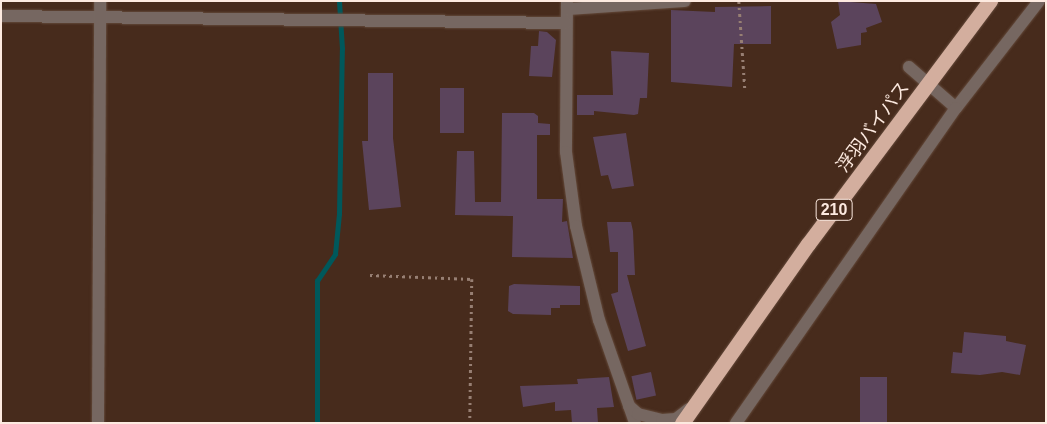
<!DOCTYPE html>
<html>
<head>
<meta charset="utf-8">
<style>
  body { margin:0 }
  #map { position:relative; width:1047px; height:424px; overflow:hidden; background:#472b1c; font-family:Arial,"Noto Sans JP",sans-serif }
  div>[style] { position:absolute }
  .stream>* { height:4.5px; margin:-2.25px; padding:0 2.25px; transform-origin:2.25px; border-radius:2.25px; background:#00585b }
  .building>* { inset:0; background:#5b445c; transform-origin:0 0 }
  .path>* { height:2.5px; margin-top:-1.25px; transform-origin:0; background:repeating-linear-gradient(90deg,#977f73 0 2.5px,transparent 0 6.5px) }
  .roads { filter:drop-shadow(0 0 1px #644a3b) drop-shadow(0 0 1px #644a3b) }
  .minor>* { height:12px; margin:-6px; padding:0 6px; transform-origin:6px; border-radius:6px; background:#766761 }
  .highway>* { height:15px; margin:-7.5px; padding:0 7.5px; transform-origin:7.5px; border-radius:7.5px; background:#d3ae9e }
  span { translate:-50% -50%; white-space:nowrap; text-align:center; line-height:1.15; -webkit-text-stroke:4px #472b1c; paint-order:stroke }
  .shield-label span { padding:1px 4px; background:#472b1c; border:1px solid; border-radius:4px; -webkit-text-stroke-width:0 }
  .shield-label { font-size:16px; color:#fdeae0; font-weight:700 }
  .street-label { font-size:18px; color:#fdeae0 }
  .frame { position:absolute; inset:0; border:2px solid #fdeae0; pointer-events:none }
</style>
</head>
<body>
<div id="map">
  <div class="stream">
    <div style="left:317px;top:423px;width:142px;rotate:-90deg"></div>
    <div style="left:317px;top:281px;width:32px;rotate:-56deg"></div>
    <div style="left:335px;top:254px;width:40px;rotate:-84.3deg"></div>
    <div style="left:339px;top:214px;width:165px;rotate:-89deg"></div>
    <div style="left:342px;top:49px;width:48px;rotate:-93.6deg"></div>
  </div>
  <div class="building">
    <div style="clip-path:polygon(838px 1px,876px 4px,882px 22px,866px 28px,867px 32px,861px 33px,861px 45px,837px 49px,831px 22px,840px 15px)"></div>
    <div style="clip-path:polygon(771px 6px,771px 44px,734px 44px,732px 87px,671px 82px,671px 10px,715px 12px,715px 7px)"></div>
    <div style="clip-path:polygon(539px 31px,547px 32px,556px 40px,552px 77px,529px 76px,531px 46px,538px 46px)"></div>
    <div style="clip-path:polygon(611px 51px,649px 53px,647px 98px,640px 98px,638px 114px,634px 115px,594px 111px,594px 115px,577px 115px,577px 95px,613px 95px)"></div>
    <div style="clip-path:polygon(368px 73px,393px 73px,393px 138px,401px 207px,369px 210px,362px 141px,368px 141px)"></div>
    <div style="left:440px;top:88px;width:24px;height:45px"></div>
    <div style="clip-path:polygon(502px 113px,534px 113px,538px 116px,538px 123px,550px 124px,550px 135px,537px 135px,537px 199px,563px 199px,562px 222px,567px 221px,573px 258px,512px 257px,513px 216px,455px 215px,457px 151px,474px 151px,475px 202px,501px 202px)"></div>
    <div style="clip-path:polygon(626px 133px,634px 186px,612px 189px,608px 175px,601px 176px,593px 137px)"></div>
    <div style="clip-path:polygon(607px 222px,631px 222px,633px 231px,635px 275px,627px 275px,646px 346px,628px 351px,611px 294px,618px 292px,618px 252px,610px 252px)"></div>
    <div style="clip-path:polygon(514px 284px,580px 286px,580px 305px,560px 305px,560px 308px,551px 308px,551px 315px,513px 314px,508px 311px,509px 286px)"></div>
    <div style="clip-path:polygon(964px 332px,1006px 336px,1006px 341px,1026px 345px,1020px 375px,1002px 372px,980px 375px,951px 373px,953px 352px,962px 353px)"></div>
    <div style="left:651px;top:372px;width:24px;height:20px;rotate:78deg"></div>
    <div style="clip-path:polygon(609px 377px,614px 407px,597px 408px,598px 423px,572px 423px,571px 410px,555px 411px,555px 402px,523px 407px,520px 386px,578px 384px,577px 379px)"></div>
    <div style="left:860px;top:377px;width:27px;height:46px"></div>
  </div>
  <div class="path">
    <div style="left:739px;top:1px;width:89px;rotate:86.1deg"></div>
    <div style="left:370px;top:275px;width:102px;rotate:2.2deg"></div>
    <div style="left:472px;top:279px;width:144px;rotate:90.8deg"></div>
  </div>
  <div class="roads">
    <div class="minor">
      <div style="left:567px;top:1px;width:151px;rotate:90.4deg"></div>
      <div style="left:566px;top:152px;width:75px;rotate:82.3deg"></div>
      <div style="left:576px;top:226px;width:97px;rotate:76.3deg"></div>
      <div style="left:599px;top:320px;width:109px;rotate:70.7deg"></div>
      <div style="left:567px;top:9px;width:118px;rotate:-3.9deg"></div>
      <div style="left:1px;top:16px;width:565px;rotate:0.71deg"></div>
      <div style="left:909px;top:67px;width:62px;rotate:41.1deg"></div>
      <div style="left:956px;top:108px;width:135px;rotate:-52.2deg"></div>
      <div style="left:629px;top:406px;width:12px;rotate:42deg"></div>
      <div style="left:638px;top:414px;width:25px;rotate:14deg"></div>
      <div style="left:662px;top:420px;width:14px;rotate:-4deg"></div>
      <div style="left:676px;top:419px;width:16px;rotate:-38deg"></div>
      <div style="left:98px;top:423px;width:422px;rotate:-89.7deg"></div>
      <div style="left:736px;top:423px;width:384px;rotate:-55.1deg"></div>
    </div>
    <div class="highway">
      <div style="left:682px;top:423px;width:219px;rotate:-54.9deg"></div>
      <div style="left:808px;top:244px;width:304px;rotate:-53.2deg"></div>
    </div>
  </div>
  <div class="shield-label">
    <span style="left:834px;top:210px">210</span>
  </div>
  <div class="street-label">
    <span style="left:873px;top:127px;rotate:-53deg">浮羽バイパス</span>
  </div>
  <div class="frame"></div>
</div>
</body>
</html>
